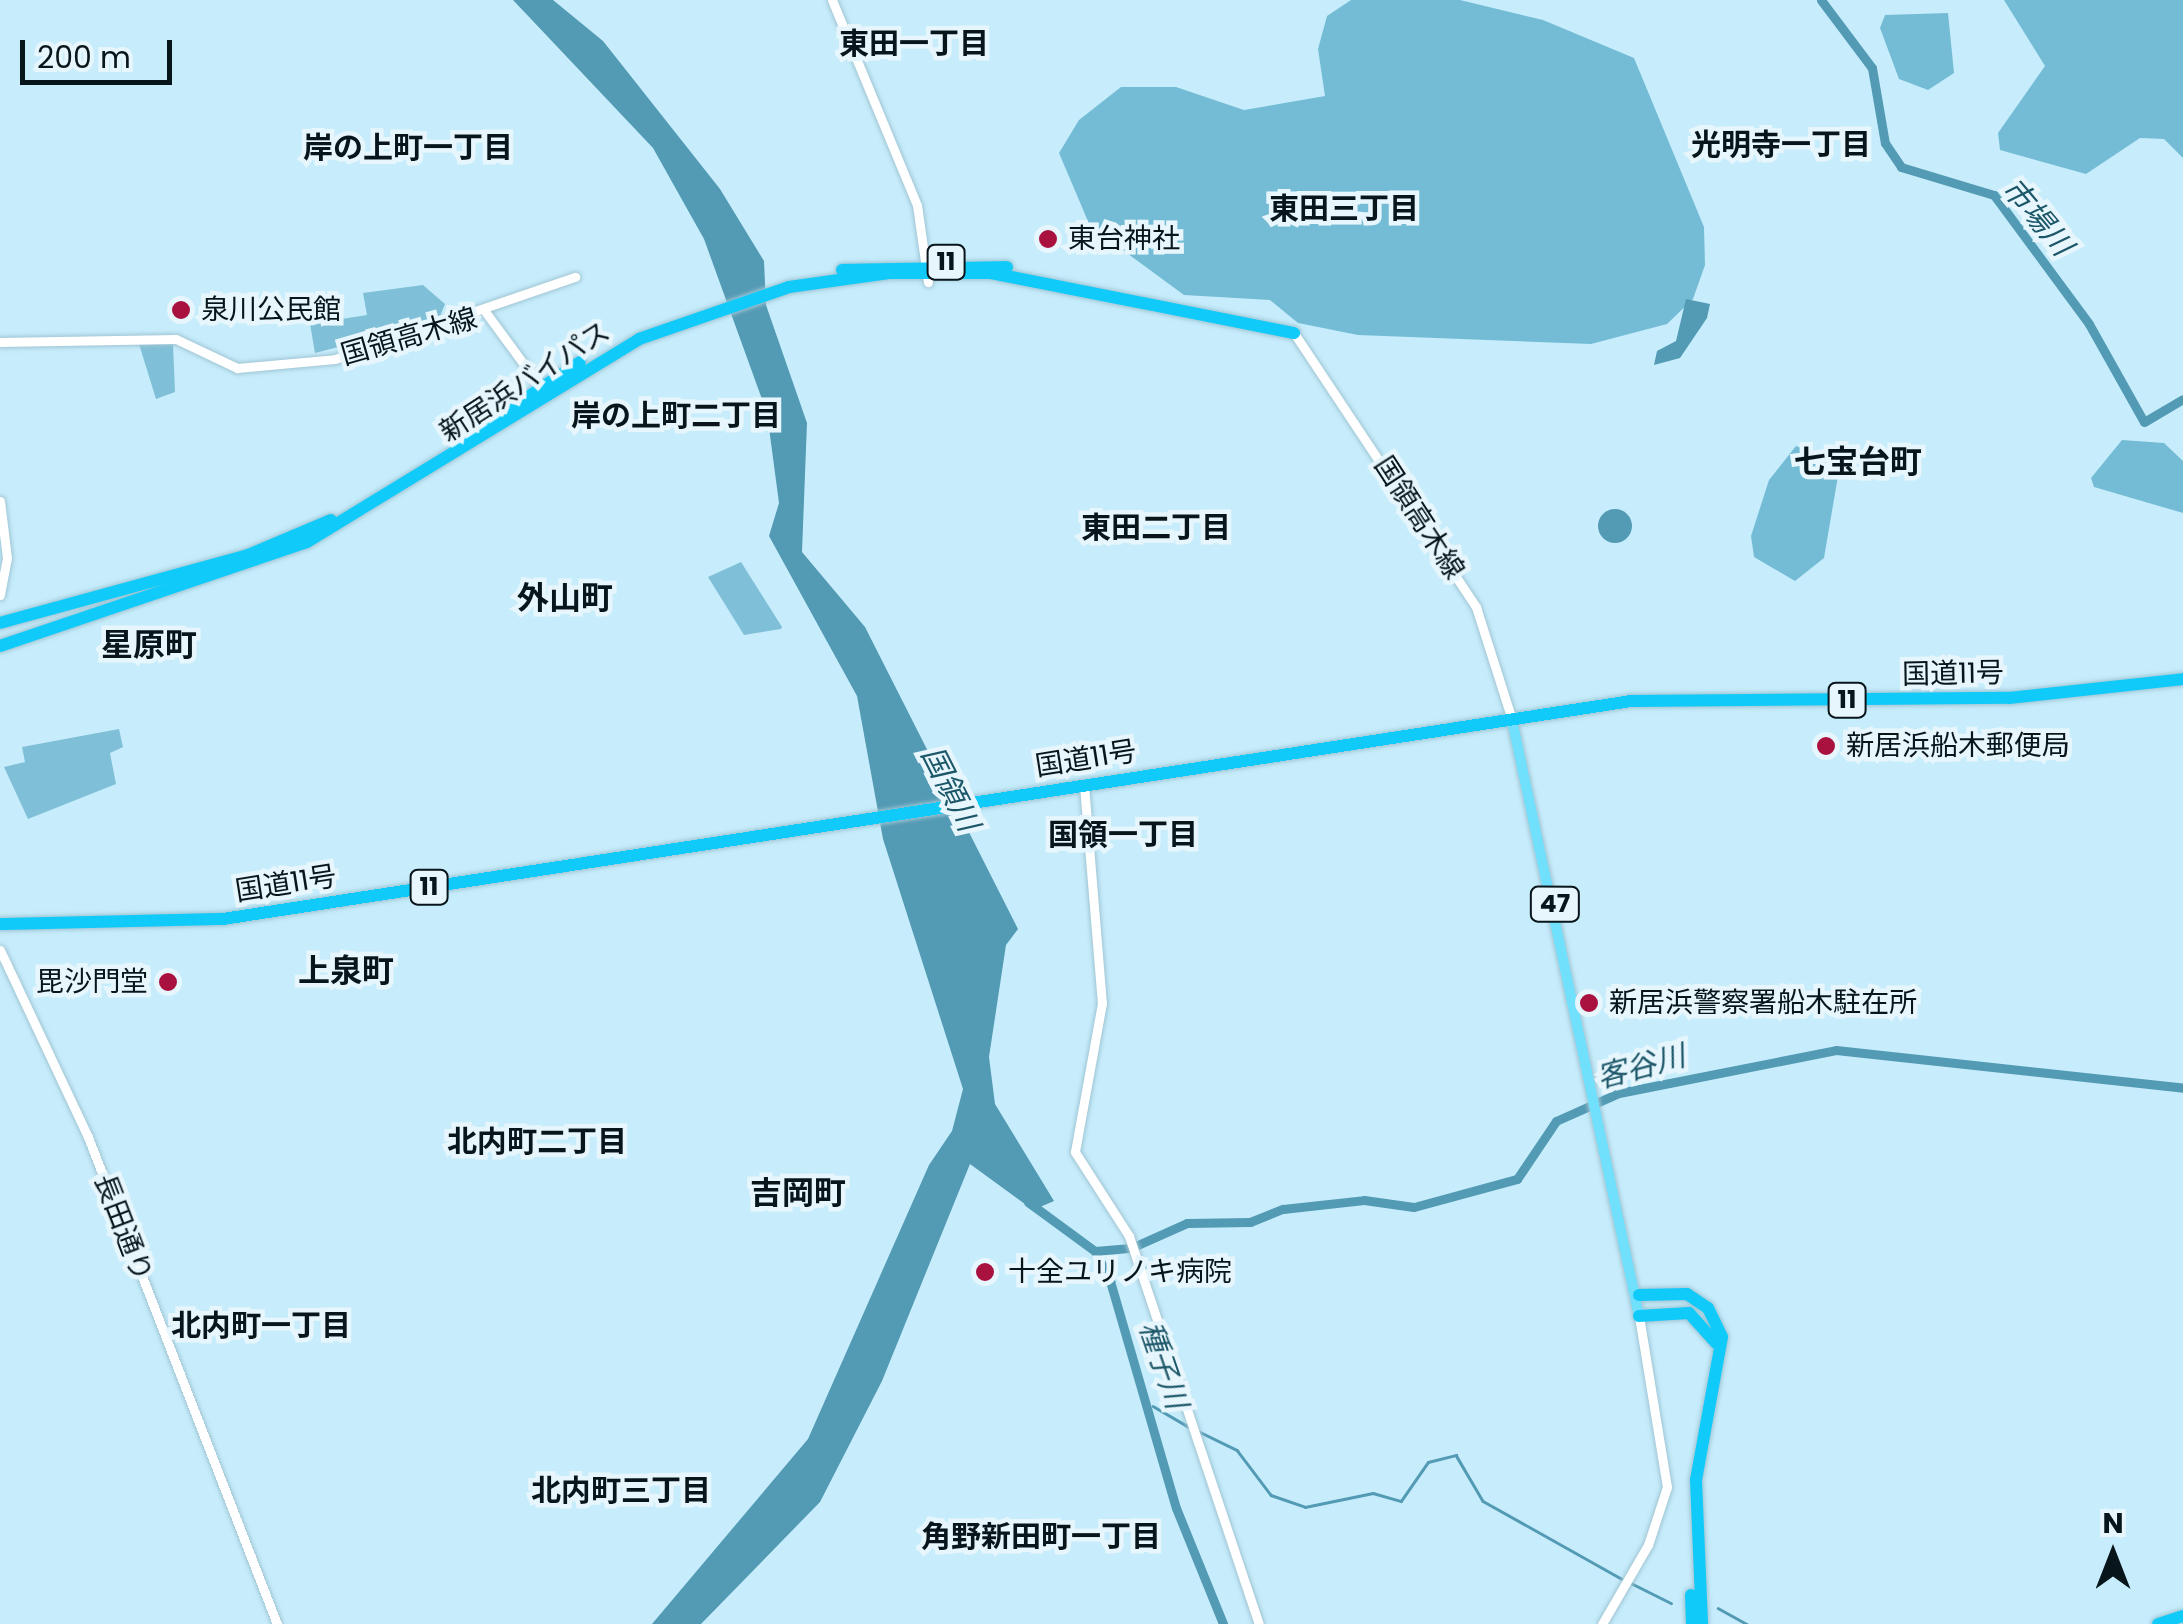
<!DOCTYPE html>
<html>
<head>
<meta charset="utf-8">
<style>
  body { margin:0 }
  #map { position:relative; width:2183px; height:1624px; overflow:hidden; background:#c7edfc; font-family:Poppins,"Noto Sans JP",sans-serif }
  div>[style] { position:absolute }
  .green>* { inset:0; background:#7fbfd7 }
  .forest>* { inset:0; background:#74bcd5 }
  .water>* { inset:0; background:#539ab4 }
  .round { border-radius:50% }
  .stream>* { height:2.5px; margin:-1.25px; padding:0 1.25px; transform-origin:1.25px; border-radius:1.25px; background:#539ab4 }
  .river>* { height:9px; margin:-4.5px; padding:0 4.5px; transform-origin:4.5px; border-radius:4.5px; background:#539ab4 }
  .roads { filter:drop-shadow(0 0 2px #a0c5d4) drop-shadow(0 0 2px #a0c5d4) }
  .secondary>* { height:9px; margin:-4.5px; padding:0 4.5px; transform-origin:4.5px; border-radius:4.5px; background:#fff }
  .primary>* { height:10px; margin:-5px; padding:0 5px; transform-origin:5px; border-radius:5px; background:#70e0fc }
  .highway>* { height:12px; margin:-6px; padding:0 6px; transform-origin:6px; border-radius:6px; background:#10cbfa }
  .dots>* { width:28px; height:28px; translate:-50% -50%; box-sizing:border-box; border:5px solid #e7f6fc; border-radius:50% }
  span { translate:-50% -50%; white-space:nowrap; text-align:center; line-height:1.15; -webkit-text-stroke:9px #e7f6fc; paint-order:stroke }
  .shield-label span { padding:2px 8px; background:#e7f6fc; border:2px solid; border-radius:8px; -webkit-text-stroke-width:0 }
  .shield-label { font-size:25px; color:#08161b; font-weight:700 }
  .poi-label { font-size:28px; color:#08161b }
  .left { translate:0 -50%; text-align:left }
  .right { translate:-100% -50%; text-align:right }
  .street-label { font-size:28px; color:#08161b }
  .neighbourhood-label { font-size:30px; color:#08161b; font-weight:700 }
  .water-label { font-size:30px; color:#1c5769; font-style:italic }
  .quarter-label { font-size:32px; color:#08161b; font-weight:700 }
  .north { position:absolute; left:2063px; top:1504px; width:100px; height:100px; -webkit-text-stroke:8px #e7f6fc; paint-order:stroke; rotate:0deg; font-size:28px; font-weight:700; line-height:40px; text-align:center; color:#08161b }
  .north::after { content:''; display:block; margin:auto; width:35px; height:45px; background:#08161b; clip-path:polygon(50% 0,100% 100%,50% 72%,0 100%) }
  .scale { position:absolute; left:20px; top:40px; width:152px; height:45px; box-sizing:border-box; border:5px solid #08161b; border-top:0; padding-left:12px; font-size:30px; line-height:35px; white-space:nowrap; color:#08161b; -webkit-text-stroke:8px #e7f6fc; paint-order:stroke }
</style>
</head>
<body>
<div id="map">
  <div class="green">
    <div style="clip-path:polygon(423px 285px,445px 304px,438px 321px,315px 353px,310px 324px,367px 315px,363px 293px)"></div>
    <div style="clip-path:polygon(139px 344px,173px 344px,175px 392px,156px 399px)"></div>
    <div style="clip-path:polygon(741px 562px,782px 627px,781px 629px,744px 635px,708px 577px)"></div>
    <div style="clip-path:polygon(119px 729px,123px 747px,110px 753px,116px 784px,28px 819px,4px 767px,25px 762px,22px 747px)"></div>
  </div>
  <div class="forest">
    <div style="clip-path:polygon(1351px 0,1460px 0,1543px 20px,1634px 58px,1704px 227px,1705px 265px,1693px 299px,1667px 324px,1591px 344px,1358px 335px,1298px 323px,1270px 300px,1184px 295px,1090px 226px,1059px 153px,1079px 120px,1121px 87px,1176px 87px,1244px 110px,1325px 96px,1318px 49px,1327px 16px)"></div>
    <div style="clip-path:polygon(2004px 0,2183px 0,2183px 158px,2164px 139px,2140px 138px,2086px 174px,2000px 150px,1998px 133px,2045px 66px)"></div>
    <div style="clip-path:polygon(1948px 13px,1954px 73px,1928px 90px,1899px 79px,1880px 28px,1885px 15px)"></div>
    <div style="clip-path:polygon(2122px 440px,2164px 443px,2183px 461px,2183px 513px,2094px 487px,2091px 478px)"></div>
    <div style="clip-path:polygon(1796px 446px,1825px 457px,1838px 476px,1824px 558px,1795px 581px,1754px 557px,1751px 536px,1769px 480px)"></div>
  </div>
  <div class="water">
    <div style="clip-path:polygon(513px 0,553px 0,603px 41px,720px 189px,764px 261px,766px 305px,807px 423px,802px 552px,865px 627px,1018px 929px,1006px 945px,989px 1057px,995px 1104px,1054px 1201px,1033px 1210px,970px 1164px,882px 1381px,820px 1502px,701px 1624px,652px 1624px,808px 1439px,929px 1165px,952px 1131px,963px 1089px,883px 839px,857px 696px,769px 536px,779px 503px,767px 413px,704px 239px,653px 148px)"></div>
    <div style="clip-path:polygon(1686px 299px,1710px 304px,1707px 318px,1680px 358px,1654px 365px,1657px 351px,1676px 341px)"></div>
    <div class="round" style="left:1598px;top:509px;width:34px;height:34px"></div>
  </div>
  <div class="stream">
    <div style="left:1153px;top:1406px;width:42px;rotate:30.3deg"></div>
    <div style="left:1196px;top:1430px;width:46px;rotate:26deg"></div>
    <div style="left:1237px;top:1450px;width:56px;rotate:52.9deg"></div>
    <div style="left:1271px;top:1495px;width:36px;rotate:19deg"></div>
    <div style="left:1305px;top:1507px;width:69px;rotate:-11.6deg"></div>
    <div style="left:1373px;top:1493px;width:29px;rotate:16deg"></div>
    <div style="left:1401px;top:1501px;width:47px;rotate:-55.3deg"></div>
    <div style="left:1428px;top:1462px;width:29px;rotate:-14deg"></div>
    <div style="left:1456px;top:1455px;width:53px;rotate:59.6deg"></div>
    <div style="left:1483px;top:1501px;width:159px;rotate:29.3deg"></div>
    <div style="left:1629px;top:1582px;width:47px;rotate:26.6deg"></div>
    <div style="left:1718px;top:1608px;width:33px;rotate:29deg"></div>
  </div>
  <div class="river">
    <div style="left:1821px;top:0;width:85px;rotate:53.1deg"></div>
    <div style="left:1872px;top:68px;width:76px;rotate:80.2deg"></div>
    <div style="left:1885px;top:143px;width:29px;rotate:56deg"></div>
    <div style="left:1901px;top:167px;width:97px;rotate:16.8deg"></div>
    <div style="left:1994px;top:195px;width:160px;rotate:53.6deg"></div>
    <div style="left:2089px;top:324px;width:112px;rotate:60.7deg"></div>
    <div style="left:2144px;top:422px;width:45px;rotate:-30.5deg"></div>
    <div style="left:1028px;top:1202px;width:83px;rotate:36.2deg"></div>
    <div style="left:1095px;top:1251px;width:34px;rotate:63deg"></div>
    <div style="left:1110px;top:1281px;width:236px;rotate:73.8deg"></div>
    <div style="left:1176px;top:1508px;width:125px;rotate:67.9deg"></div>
    <div style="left:1095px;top:1251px;width:36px;rotate:-5deg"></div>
    <div style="left:1131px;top:1248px;width:61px;rotate:-24.1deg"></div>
    <div style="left:1187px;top:1223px;width:63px;rotate:-0.9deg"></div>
    <div style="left:1250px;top:1222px;width:35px;rotate:-22deg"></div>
    <div style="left:1283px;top:1209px;width:81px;rotate:-6.3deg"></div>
    <div style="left:1364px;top:1200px;width:50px;rotate:8deg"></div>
    <div style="left:1414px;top:1207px;width:107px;rotate:-15.2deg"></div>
    <div style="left:1517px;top:1179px;width:70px;rotate:-56.1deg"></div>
    <div style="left:1556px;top:1121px;width:69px;rotate:-24deg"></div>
    <div style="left:1619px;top:1093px;width:221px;rotate:-11.2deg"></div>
    <div style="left:1836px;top:1050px;width:349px;rotate:6.2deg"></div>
  </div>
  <div class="roads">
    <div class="secondary">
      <div style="left:832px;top:0;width:222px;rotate:67.5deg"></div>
      <div style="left:917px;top:205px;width:78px;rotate:81.9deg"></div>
      <div style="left:484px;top:310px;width:103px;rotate:53.7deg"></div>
      <div style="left:1294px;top:333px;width:329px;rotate:56.4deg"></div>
      <div style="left:1476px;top:607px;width:119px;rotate:72.3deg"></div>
      <div style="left:0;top:342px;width:176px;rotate:-1deg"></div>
      <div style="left:176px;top:339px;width:68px;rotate:25.4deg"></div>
      <div style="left:237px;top:368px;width:98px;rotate:-5.2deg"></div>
      <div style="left:335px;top:359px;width:254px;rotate:-18.9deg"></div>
      <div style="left:0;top:501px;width:57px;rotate:83deg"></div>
      <div style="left:7px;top:558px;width:38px;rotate:101deg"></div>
      <div style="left:1084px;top:785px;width:219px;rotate:85.3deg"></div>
      <div style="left:1102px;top:1003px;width:151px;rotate:100.3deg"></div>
      <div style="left:1075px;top:1152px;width:100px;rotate:57.3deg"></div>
      <div style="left:1129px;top:1236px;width:409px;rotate:71.5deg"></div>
      <div style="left:0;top:950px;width:207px;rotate:64.8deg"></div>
      <div style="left:88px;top:1137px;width:522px;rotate:68.79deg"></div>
      <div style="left:1602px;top:1624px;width:91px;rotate:-59.8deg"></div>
      <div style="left:1648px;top:1545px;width:61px;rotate:-71.9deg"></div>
      <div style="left:1667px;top:1487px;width:173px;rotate:-99.3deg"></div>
    </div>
    <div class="primary">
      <div style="left:1512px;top:720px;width:609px;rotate:77.97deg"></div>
    </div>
    <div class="highway">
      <div style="left:842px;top:270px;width:165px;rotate:-1deg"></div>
      <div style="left:480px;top:429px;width:120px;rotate:-33.8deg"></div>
      <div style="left:0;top:623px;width:257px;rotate:-15.3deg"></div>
      <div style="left:248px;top:555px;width:90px;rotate:-22.9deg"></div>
      <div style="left:0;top:646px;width:324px;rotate:-18.7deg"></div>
      <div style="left:307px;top:542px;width:389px;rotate:-31.4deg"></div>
      <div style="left:639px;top:339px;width:159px;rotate:-19.1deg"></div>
      <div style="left:789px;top:287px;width:101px;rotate:-8deg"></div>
      <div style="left:889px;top:273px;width:102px"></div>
      <div style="left:991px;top:273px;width:309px;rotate:11.2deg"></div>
      <div style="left:0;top:924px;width:223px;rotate:-1.3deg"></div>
      <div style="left:223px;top:919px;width:1425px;rotate:-8.8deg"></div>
      <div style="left:1631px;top:701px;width:378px;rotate:-0.5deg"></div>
      <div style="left:2009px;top:698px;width:175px;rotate:-6.2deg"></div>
      <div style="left:1639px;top:1295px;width:48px;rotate:-1.2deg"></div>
      <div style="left:1687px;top:1294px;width:25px;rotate:34deg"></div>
      <div style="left:1708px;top:1308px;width:32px;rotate:64deg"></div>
      <div style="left:1722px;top:1337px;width:145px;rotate:100.3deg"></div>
      <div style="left:1696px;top:1480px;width:144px;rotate:87.6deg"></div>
      <div style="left:1639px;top:1316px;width:50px;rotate:-3.4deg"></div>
      <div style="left:1689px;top:1313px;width:40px;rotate:48deg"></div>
      <div style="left:1691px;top:1595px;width:29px;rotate:88deg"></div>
      <div style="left:2158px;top:1624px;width:26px;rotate:-18deg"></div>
    </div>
  </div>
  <div class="dots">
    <div style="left:1048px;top:239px;background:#a9123e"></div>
    <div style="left:181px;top:310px;background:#a9123e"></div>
    <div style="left:1826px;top:746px;background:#a9123e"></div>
    <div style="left:168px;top:982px;background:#a9123e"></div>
    <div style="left:1589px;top:1003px;background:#a9123e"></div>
    <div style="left:985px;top:1272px;background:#a9123e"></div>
  </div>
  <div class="shield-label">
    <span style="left:946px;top:262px">11</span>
    <span style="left:1847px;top:700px">11</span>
    <span style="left:429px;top:887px">11</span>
    <span style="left:1555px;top:904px">47</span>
  </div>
  <div class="poi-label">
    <span class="left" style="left:1068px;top:239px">東台神社</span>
    <span class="left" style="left:201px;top:310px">泉川公民館</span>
    <span class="left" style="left:1846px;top:746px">新居浜船木郵便局</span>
    <span class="right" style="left:148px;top:982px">毘沙門堂</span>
    <span class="left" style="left:1609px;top:1003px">新居浜警察署船木駐在所</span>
    <span class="left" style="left:1008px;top:1272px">十全ユリノキ病院</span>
  </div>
  <div class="street-label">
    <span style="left:409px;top:337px;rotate:-16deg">国領高木線</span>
    <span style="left:525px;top:382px;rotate:-33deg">新居浜バイパス</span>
    <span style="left:1419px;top:518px;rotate:57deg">国領高木線</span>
    <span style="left:1953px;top:674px;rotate:-1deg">国道11号</span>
    <span style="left:1086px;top:759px;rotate:-9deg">国道11号</span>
    <span style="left:286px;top:884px;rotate:-9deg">国道11号</span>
    <span style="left:123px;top:1228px;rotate:69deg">長田通り</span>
  </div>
  <div class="neighbourhood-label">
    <span style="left:914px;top:44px">東田一丁目</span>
    <span style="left:1781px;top:145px">光明寺一丁目</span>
    <span style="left:408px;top:148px">岸の上町一丁目</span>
    <span style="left:1344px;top:209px">東田三丁目</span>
    <span style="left:676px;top:416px">岸の上町二丁目</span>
    <span style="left:1156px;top:528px">東田二丁目</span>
    <span style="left:1123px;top:835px">国領一丁目</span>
    <span style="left:537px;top:1142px">北内町二丁目</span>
    <span style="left:261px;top:1326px">北内町一丁目</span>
    <span style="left:621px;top:1491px">北内町三丁目</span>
    <span style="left:1041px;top:1537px">角野新田町一丁目</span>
  </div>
  <div class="water-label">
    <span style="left:2037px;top:217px;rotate:50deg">市場川</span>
    <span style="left:950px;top:789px;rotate:63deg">国領川</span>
    <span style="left:1641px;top:1067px;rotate:-15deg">客谷川</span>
    <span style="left:1163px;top:1365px;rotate:71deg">種子川</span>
  </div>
  <div class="quarter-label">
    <span style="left:1858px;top:462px">七宝台町</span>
    <span style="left:565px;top:598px">外山町</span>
    <span style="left:149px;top:645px">星原町</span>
    <span style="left:346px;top:971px">上泉町</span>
    <span style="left:798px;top:1193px">吉岡町</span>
  </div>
  <div class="north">N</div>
  <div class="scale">200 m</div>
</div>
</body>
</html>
